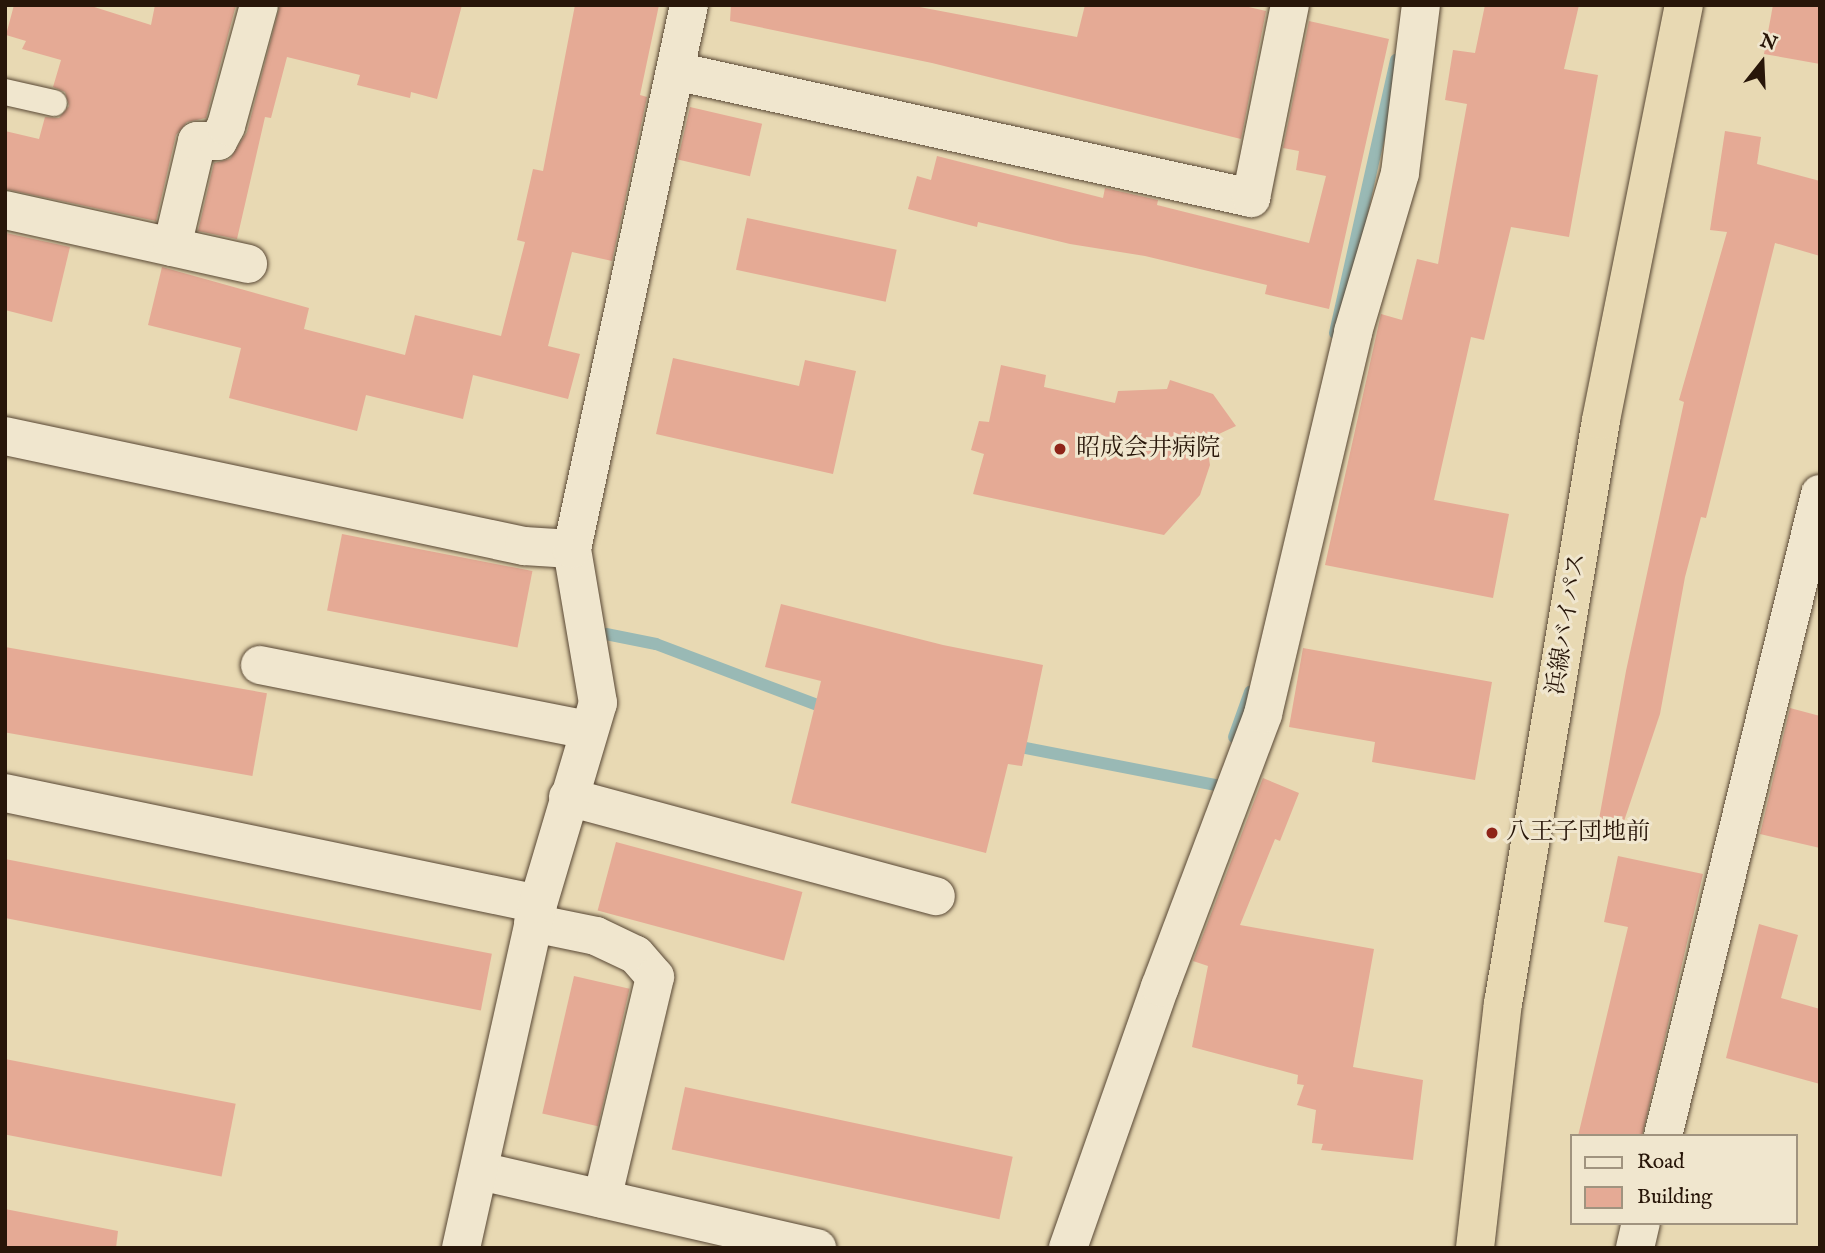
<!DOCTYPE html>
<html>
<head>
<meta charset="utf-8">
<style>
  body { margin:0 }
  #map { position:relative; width:1825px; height:1253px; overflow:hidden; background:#e8d9b3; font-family:"IM FELL English","Noto Serif JP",serif }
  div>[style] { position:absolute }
  .stream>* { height:12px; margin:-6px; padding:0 6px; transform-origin:6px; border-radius:6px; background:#99b9b5 }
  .building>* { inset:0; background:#e5aa95; transform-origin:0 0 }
  .roads { filter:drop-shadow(0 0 2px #584734) drop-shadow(0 0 2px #584734) }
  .lane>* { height:26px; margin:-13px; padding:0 13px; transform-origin:13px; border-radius:13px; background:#f0e6ce }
  .street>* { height:38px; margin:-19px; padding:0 19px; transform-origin:19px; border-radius:19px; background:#f0e6ce }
  .highway>* { height:38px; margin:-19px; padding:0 19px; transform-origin:19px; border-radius:19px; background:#e8d9b3 }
  .dots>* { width:19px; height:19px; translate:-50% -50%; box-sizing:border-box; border:4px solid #f0e6ce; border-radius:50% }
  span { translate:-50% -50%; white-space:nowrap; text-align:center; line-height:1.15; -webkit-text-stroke:6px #f0e6ce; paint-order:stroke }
  .poi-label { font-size:24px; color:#281609 }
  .left { translate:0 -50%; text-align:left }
  .street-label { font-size:24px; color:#281609 }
  .frame { position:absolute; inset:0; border:7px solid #281609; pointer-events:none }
  .legend { position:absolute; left:1570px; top:1134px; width:228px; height:91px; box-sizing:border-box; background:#f0e6ce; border:2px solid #a0937f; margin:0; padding:9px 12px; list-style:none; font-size:21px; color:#281609 }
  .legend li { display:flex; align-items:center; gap:14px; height:35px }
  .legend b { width:35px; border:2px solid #a0937f }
  .north { position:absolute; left:1727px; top:28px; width:70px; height:70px; -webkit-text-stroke:5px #f0e6ce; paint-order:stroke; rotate:18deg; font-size:19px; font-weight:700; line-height:28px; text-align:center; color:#281609 }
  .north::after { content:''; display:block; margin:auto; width:24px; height:32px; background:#281609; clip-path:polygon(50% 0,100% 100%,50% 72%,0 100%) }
</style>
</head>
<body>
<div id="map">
  <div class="stream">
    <div style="left:1335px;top:333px;width:280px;rotate:-77.4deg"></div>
    <div style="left:606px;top:634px;width:51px;rotate:11.3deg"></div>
    <div style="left:656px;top:644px;width:187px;rotate:20.7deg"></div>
    <div style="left:1234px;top:737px;width:48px;rotate:-70.4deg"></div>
    <div style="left:1010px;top:745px;width:210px;rotate:11deg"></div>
  </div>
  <div class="building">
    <div style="clip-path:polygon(14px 5px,88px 5px,151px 25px,155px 5px,236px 5px,206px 118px,187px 122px,176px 135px,156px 221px,5px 189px,5px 131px,39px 139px,45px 117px,59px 118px,69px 106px,65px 92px,53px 87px,61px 60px,22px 49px,26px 41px,6px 35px)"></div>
    <div style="clip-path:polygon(280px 5px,462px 5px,437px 99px,411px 92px,410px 98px,357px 85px,360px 75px,287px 57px,271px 118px,265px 117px,237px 239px,198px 231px,214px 163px,230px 159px,247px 132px)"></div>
    <div style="clip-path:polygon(575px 5px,659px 5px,640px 95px,647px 97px,612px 261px,572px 252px,548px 346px,580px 354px,568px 399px,473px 375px,463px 419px,366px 395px,357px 431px,229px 398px,241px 348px,148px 325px,162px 267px,309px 308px,304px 329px,405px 355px,415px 315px,501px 336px,525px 242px,517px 240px,533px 169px,543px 171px)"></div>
    <div style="clip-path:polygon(731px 5px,909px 5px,1077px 37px,1085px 5px,1240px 5px,1266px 11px,1241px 139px,932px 63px,730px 21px)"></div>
    <div style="clip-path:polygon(1485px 5px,1579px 5px,1564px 69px,1598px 75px,1569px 237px,1511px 227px,1484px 340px,1471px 337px,1434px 500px,1509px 514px,1493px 598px,1325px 565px,1381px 314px,1402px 320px,1417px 259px,1438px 264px,1467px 104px,1445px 100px,1453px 50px,1475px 53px)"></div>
    <div style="clip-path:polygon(1773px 5px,1820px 5px,1820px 64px,1764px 54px)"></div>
    <div style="clip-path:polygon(1309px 21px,1389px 39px,1329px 309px,1265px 294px,1267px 285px,1145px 256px,1070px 244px,978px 222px,977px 227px,908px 209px,917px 176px,931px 180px,937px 156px,1103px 198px,1105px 188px,1158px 200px,1157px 205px,1309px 243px,1326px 176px,1296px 170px,1299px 151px,1283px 148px)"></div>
    <div style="left:690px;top:107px;width:74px;height:54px;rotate:13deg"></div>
    <div style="clip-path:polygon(1725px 131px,1761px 137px,1757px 164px,1820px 181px,1820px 256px,1775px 243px,1706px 518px,1701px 517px,1685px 577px,1660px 714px,1619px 836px,1597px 830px,1626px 671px,1684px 402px,1679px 400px,1727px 232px,1710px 230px)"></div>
    <div style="left:747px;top:218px;width:153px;height:53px;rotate:12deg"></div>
    <div style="clip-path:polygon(6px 233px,70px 247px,52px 322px,5px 310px)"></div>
    <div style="clip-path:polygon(673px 358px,799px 386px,805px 360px,856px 371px,833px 474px,656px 434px)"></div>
    <div style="clip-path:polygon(1001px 365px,1046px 375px,1044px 387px,1115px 403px,1118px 391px,1167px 389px,1170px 380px,1213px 394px,1236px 426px,1206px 440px,1210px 465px,1200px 495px,1164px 535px,973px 494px,984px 454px,971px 450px,979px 421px,989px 422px)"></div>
    <div style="left:342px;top:534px;width:194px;height:78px;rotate:11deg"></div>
    <div style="clip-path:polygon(781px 604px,943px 645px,1043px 665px,1022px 766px,1008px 764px,986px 853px,791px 803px,821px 681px,765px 667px)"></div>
    <div style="left:5px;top:647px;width:266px;height:84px;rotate:10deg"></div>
    <div style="clip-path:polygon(1303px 648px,1492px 682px,1475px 780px,1372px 762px,1375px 742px,1289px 727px)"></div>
    <div style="clip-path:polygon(1790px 708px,1820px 716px,1820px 848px,1760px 834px)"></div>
    <div style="clip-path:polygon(1263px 778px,1299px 793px,1280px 841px,1275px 839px,1240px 925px,1374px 949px,1353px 1067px,1423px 1080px,1413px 1160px,1321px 1150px,1323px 1144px,1312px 1143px,1316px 1110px,1297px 1105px,1304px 1085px,1297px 1084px,1298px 1075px,1192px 1047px,1208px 966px,1193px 961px)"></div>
    <div style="left:616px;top:842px;width:193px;height:71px;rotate:15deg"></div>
    <div style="clip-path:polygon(1618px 856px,1703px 874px,1642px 1136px,1578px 1136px,1628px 927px,1604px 922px)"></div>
    <div style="left:5px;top:859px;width:496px;height:58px;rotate:11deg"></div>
    <div style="clip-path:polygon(1759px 924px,1798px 935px,1781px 998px,1820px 1009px,1820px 1084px,1726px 1058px)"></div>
    <div style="left:574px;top:976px;width:57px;height:141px;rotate:13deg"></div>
    <div style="left:5px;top:1059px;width:235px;height:74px;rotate:11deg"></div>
    <div style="left:685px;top:1087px;width:335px;height:64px;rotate:12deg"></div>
    <div style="clip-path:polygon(5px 1209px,118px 1231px,116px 1248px,5px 1248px)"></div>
  </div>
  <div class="roads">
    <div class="lane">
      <div style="left:5px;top:92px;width:50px;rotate:12.7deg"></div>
    </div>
    <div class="street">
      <div style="left:675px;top:71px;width:590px;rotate:12.43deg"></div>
      <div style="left:1251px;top:198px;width:197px;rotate:-78.6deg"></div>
      <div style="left:5px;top:210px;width:249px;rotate:12.5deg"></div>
      <div style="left:172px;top:247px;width:109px;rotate:-76.7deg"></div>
      <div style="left:197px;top:141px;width:21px"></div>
      <div style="left:218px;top:141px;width:17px;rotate:-62deg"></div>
      <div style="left:226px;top:126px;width:125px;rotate:-74.7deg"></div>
      <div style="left:5px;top:436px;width:531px;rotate:11.97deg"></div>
      <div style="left:524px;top:546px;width:48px;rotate:3.6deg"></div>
      <div style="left:260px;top:665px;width:334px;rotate:11.2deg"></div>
      <div style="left:5px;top:793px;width:544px;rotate:11.76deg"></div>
      <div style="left:568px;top:797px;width:381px;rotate:15.1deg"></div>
      <div style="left:533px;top:923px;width:64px;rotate:11.7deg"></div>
      <div style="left:596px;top:936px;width:44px;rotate:25.4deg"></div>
      <div style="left:636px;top:955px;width:29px;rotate:49deg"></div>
      <div style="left:655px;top:977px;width:228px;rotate:103.4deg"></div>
      <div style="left:1663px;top:1136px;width:661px;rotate:-76.26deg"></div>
      <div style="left:480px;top:1171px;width:346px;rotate:12.9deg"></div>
      <div style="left:461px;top:1248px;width:353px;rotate:-77.4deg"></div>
      <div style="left:538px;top:904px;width:210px;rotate:-73.4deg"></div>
      <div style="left:598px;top:703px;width:156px;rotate:-99.6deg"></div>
      <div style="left:572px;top:549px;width:556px;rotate:-77.86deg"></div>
      <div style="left:1068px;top:1248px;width:277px;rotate:-70.6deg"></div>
      <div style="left:1160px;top:987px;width:292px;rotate:-69.3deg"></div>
      <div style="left:1263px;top:714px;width:392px;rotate:-76.7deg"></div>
      <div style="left:1353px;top:332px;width:166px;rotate:-73.5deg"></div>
      <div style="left:1400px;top:173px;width:169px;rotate:-82.9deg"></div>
      <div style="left:1635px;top:1248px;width:26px;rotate:-77deg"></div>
    </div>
    <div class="highway">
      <div style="left:1475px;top:1248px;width:246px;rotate:-83.5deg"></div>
      <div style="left:1503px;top:1004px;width:592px;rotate:-80.47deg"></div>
      <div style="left:1601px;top:420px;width:423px;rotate:-78.7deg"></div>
    </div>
  </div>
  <div class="dots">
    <div style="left:1060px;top:449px;background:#8f2418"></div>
    <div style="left:1492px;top:833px;background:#8f2418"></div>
  </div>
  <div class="poi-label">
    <span class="left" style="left:1076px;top:449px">昭成会井病院</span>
    <span class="left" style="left:1506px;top:833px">八王子団地前</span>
  </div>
  <div class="street-label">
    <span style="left:1567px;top:624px;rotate:-81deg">浜線バイパス</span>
  </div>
  <div class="frame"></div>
  <ul class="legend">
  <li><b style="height:9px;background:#f0e6ce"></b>Road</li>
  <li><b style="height:19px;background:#e5aa95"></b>Building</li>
  </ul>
  <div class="north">N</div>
</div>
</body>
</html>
